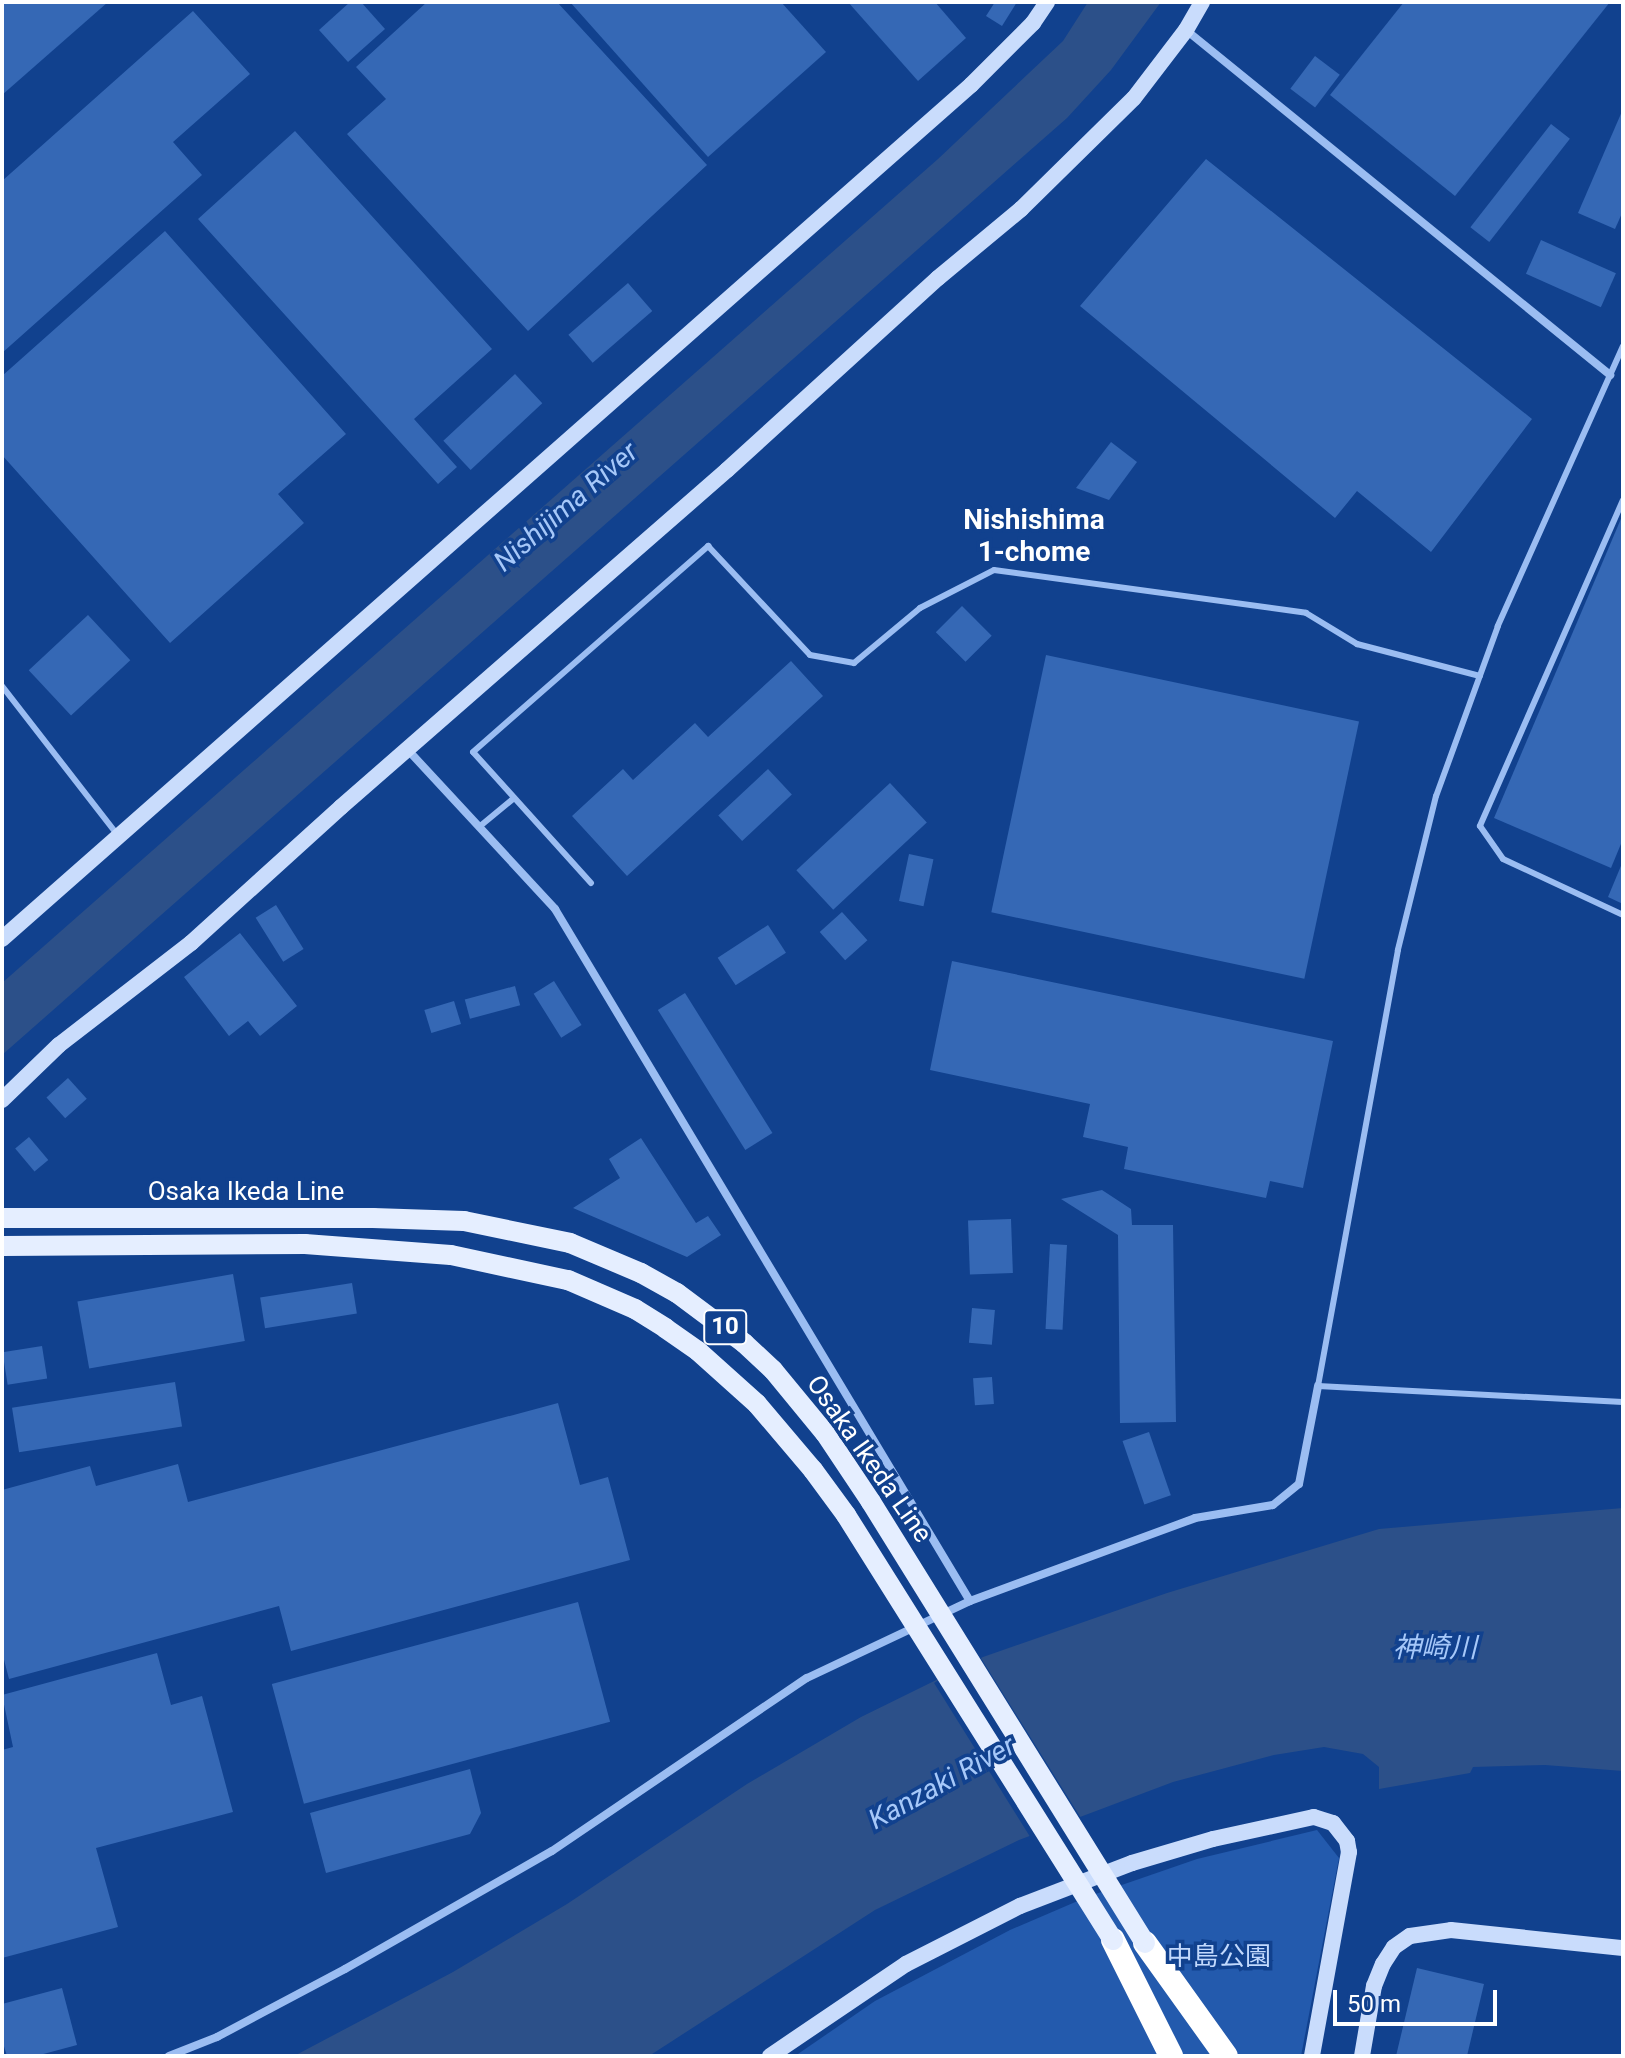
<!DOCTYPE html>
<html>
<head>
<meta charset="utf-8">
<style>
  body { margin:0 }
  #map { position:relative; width:1625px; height:2058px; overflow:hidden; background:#11418e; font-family:Roboto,"Noto Sans JP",sans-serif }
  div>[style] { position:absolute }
  .green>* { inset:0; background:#235aad }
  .water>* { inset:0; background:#2c5089 }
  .pier>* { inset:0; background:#11418e; transform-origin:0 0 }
  .building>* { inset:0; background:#3568b5; transform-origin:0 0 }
  .lane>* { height:6px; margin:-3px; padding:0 3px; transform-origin:3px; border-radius:3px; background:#9bbdf2 }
  .street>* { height:8px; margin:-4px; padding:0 4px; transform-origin:4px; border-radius:4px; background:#9bbdf2 }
  .secondary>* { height:16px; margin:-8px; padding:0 8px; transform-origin:8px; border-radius:8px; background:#c9dcfc }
  .highway>* { height:24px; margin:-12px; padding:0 12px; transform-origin:12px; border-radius:12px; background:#fff }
  .primary-bridge>* { height:20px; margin:-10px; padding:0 10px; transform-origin:10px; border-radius:10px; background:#e5eeff }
  span { translate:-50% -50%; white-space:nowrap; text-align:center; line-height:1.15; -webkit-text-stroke:7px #11418e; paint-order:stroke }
  .shield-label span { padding:2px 6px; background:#11418e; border:2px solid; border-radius:6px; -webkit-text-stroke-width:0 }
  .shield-label { font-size:24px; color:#fff; font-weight:700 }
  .street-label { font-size:26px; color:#fff }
  .park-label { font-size:26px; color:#c2d9fd }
  .water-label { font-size:28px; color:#a6c8f9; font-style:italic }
  .neighbourhood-label { font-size:28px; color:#fff; font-weight:700 }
  .frame { position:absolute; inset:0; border:4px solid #fff; pointer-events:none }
  .scale { position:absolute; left:1333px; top:1990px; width:164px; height:36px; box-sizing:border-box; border:4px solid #fff; border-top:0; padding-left:10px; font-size:24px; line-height:28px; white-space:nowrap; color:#fff; -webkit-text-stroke:6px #11418e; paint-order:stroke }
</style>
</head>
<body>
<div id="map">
  <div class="green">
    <div style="clip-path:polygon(1317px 1830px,1339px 1858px,1301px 2056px,795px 2056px,875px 2001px,1010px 1930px,1087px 1897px,1197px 1859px)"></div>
  </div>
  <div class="water">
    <div style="clip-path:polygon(1088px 2px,1161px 2px,1111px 70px,1067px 118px,2px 1055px,2px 983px,938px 159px,1063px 41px)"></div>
    <div style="clip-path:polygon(1623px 1508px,1623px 1771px,1545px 1765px,1473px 1767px,1470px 1773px,1379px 1789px,1379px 1767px,1363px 1754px,1324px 1747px,1274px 1755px,1173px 1782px,1019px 1840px,875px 1910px,649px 2056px,294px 2056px,453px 1972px,567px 1904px,747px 1784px,861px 1717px,983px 1657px,1167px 1593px,1379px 1529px)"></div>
  </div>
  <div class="pier">
    <div style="left:979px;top:1655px;width:195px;height:53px;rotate:58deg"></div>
  </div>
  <div class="building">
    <div style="clip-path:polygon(2px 2px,108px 2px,2px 95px)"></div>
    <div style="clip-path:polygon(350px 2px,361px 2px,385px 29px,348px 62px,319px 30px)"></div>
    <div style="clip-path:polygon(427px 2px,557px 2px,707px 165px,528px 331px,347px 134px,386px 99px,356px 67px)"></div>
    <div style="clip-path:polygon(570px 2px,781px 2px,826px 52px,708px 157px)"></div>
    <div style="clip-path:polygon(848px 2px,935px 2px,966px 38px,918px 81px)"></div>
    <div style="clip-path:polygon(995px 2px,1017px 2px,1002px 26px,986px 16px)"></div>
    <div style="clip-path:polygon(1404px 2px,1610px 2px,1455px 196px,1330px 95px)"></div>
    <div style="clip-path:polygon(193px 11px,250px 74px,173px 142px,202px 175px,2px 353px,2px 181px)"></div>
    <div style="left:1315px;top:56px;width:31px;height:41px;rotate:37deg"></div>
    <div style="clip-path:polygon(1623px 109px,1623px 211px,1615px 229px,1578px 213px)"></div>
    <div style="left:1551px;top:124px;width:24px;height:131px;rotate:38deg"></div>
    <div style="clip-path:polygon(295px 131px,492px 349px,414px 419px,457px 467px,438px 484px,198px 219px)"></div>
    <div style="clip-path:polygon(1206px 159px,1532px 419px,1431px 552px,1357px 491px,1335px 518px,1080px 306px)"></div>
    <div style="clip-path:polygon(165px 231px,346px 434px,278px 494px,304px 523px,170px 643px,2px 455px,2px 376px)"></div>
    <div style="left:1541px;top:240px;width:82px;height:37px;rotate:24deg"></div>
    <div style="left:628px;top:283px;width:37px;height:79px;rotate:49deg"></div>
    <div style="left:515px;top:374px;width:40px;height:98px;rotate:47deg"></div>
    <div style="clip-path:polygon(1111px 442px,1137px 462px,1109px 500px,1076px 488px)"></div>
    <div style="clip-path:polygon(1623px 514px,1623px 839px,1611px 868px,1494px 818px)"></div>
    <div style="left:962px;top:606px;width:42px;height:37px;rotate:45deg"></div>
    <div style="left:88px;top:615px;width:62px;height:81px;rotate:47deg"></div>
    <div style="left:1046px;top:655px;width:320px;height:263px;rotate:12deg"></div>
    <div style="clip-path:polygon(791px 661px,823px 696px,627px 876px,572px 816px,623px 769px,633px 780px,695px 723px,708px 737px)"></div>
    <div style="left:768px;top:769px;width:35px;height:68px;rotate:47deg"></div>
    <div style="left:890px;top:783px;width:54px;height:128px;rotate:47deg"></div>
    <div style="left:909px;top:854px;width:25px;height:48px;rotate:12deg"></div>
    <div style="clip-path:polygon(1623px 861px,1623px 904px,1608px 897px)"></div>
    <div style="left:276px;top:905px;width:52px;height:24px;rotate:58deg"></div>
    <div style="left:842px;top:912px;width:38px;height:30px;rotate:48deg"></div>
    <div style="left:768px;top:925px;width:33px;height:60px;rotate:57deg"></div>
    <div style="clip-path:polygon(240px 933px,297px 1006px,260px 1036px,248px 1021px,229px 1036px,184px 977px)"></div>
    <div style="clip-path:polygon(952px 961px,1333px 1041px,1303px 1188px,1270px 1181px,1266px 1198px,1124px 1169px,1128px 1147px,1083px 1137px,1090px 1104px,930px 1070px)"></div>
    <div style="left:554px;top:981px;width:52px;height:24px;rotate:58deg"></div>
    <div style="left:515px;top:986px;width:20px;height:52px;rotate:75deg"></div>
    <div style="left:685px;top:993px;width:165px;height:32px;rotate:58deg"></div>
    <div style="left:454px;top:1001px;width:24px;height:31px;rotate:73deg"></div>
    <div style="left:68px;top:1078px;width:28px;height:29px;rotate:48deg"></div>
    <div style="left:29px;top:1137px;width:30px;height:18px;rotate:50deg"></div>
    <div style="clip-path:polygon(641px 1138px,696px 1223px,708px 1216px,721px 1235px,687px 1257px,573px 1208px,620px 1178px,609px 1159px)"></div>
    <div style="clip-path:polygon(1102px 1190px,1131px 1209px,1132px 1225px,1173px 1225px,1176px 1422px,1120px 1423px,1118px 1235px,1061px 1199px)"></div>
    <div style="left:1011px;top:1219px;width:54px;height:43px;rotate:88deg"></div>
    <div style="left:1050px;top:1244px;width:17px;height:85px;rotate:3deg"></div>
    <div style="left:233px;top:1274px;width:68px;height:158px;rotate:80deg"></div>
    <div style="left:352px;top:1283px;width:31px;height:93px;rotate:81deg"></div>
    <div style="left:972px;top:1308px;width:23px;height:35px;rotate:5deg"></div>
    <div style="left:42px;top:1346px;width:33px;height:40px;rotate:81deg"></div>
    <div style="left:992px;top:1377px;width:27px;height:19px;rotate:86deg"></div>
    <div style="left:175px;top:1382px;width:45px;height:165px;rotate:81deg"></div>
    <div style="clip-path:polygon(558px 1403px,580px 1485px,608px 1477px,630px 1560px,291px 1651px,279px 1606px,9px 1679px,2px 1652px,2px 1490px,90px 1466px,96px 1486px,178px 1464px,188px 1502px)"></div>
    <div style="left:1149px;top:1432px;width:67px;height:28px;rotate:71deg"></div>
    <div style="left:578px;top:1602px;width:124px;height:317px;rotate:75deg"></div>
    <div style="clip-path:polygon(157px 1653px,171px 1705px,202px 1696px,233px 1812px,96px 1848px,118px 1927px,2px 1958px,2px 1750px,13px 1747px,2px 1695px)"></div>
    <div style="clip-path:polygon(470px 1769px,481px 1813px,470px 1834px,326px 1873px,310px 1813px)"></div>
    <div style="clip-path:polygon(1417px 1968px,1484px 1984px,1467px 2056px,1396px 2056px)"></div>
    <div style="clip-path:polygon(62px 1988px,77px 2045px,36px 2056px,7px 2056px,2px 2040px,2px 2004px)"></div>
  </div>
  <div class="lane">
    <div style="left:1623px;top:346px;width:307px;rotate:114.1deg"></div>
    <div style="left:1498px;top:626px;width:181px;rotate:110deg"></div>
    <div style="left:1436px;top:796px;width:159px;rotate:103.9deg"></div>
    <div style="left:1398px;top:950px;width:443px;rotate:100.4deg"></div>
    <div style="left:1318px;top:1386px;width:305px;rotate:3deg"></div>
    <div style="left:1623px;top:500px;width:356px;rotate:113.7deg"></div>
    <div style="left:1480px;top:826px;width:40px;rotate:55.1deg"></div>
    <div style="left:1503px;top:859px;width:132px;rotate:25deg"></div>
    <div style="left:2px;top:686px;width:187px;rotate:52.2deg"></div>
    <div style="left:479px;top:827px;width:45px;rotate:-39.6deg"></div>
    <div style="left:591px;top:883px;width:176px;rotate:-132deg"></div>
    <div style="left:473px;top:752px;width:313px;rotate:-41.2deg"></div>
    <div style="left:708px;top:546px;width:149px;rotate:46.9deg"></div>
    <div style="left:810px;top:655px;width:45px;rotate:10.3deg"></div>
    <div style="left:854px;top:663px;width:86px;rotate:-39.8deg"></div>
    <div style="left:920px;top:608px;width:83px;rotate:-27.2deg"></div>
    <div style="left:994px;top:570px;width:315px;rotate:7.8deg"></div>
    <div style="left:1306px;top:613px;width:60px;rotate:31.3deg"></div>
    <div style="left:1357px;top:644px;width:127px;rotate:14.6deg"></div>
  </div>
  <div class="street">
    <div style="left:1186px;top:30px;width:547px;rotate:39.13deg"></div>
    <div style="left:407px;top:749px;width:218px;rotate:47.2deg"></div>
    <div style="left:555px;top:909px;width:807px;rotate:59.05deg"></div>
    <div style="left:169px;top:2056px;width:52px;rotate:-21.6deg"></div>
    <div style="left:217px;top:2037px;width:145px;rotate:-28deg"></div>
    <div style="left:345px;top:1969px;width:238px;rotate:-29.7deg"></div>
    <div style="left:552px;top:1851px;width:308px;rotate:-34.2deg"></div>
    <div style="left:807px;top:1678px;width:180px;rotate:-25.3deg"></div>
    <div style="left:970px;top:1601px;width:240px;rotate:-20.2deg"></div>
    <div style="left:1195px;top:1518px;width:79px;rotate:-9.5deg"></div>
    <div style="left:1273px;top:1505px;width:33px;rotate:-39deg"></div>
    <div style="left:1299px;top:1484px;width:100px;rotate:-79deg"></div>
  </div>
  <div class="secondary">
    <div style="left:2px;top:939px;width:1292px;rotate:-41.39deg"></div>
    <div style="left:971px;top:85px;width:88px;rotate:-45deg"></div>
    <div style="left:1033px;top:23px;width:25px;rotate:-56deg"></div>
    <div style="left:2px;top:1100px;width:79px;rotate:-44deg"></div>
    <div style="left:59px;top:1045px;width:167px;rotate:-37.7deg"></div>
    <div style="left:191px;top:943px;width:202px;rotate:-42.2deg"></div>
    <div style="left:341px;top:807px;width:512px;rotate:-41.12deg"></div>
    <div style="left:727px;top:470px;width:285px;rotate:-42.3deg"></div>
    <div style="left:938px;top:278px;width:108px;rotate:-39.7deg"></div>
    <div style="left:1021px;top:209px;width:158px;rotate:-44.5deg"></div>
    <div style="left:1134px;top:98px;width:86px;rotate:-52.6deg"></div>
    <div style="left:1186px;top:30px;width:32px;rotate:-60deg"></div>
    <div style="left:770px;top:2056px;width:164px;rotate:-34.1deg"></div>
    <div style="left:906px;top:1964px;width:128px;rotate:-27deg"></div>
    <div style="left:1020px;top:1906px;width:120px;rotate:-21deg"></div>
    <div style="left:1132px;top:1863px;width:84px;rotate:-16.5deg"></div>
    <div style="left:1213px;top:1839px;width:103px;rotate:-12.3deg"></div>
    <div style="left:1314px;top:1817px;width:20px;rotate:18deg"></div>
    <div style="left:1333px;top:1823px;width:23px;rotate:52deg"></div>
    <div style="left:1347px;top:1841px;width:11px;rotate:80deg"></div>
    <div style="left:1349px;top:1852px;width:207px;rotate:100.3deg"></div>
    <div style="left:1362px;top:2056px;width:71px;rotate:-80.3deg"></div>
    <div style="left:1374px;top:1986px;width:24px;rotate:-68deg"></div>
    <div style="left:1383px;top:1964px;width:20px;rotate:-57deg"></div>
    <div style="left:1394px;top:1947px;width:19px;rotate:-35deg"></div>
    <div style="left:1410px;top:1936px;width:41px;rotate:-8.3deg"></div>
    <div style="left:1451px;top:1930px;width:173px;rotate:6deg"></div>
  </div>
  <div class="highway">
    <div style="left:1113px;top:1940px;width:130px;rotate:63.4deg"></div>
    <div style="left:1145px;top:1943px;width:139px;rotate:54.4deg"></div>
  </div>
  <div class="primary-bridge">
    <div style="left:2px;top:1218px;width:371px"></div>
    <div style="left:373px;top:1218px;width:91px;rotate:1.9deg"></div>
    <div style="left:464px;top:1221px;width:108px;rotate:11.7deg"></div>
    <div style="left:570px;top:1243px;width:77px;rotate:22.9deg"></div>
    <div style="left:641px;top:1273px;width:41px;rotate:29.1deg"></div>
    <div style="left:677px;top:1293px;width:84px;rotate:36.7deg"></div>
    <div style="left:744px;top:1343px;width:40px;rotate:43deg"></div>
    <div style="left:773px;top:1370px;width:82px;rotate:50.5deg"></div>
    <div style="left:825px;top:1433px;width:83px;rotate:56.3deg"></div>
    <div style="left:871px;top:1502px;width:519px;rotate:58.15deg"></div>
    <div style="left:2px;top:1246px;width:303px;rotate:-0.4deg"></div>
    <div style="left:305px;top:1244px;width:146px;rotate:4.3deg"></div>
    <div style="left:451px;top:1255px;width:120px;rotate:12.1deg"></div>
    <div style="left:568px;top:1280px;width:73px;rotate:23.4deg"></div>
    <div style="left:635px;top:1309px;width:36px;rotate:32deg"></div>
    <div style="left:665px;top:1328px;width:40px;rotate:34.9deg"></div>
    <div style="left:698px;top:1351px;width:79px;rotate:41.9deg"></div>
    <div style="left:757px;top:1404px;width:87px;rotate:49.7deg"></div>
    <div style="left:813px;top:1470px;width:56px;rotate:53.7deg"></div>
    <div style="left:846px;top:1515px;width:502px;rotate:57.86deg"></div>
  </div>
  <div class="shield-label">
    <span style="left:725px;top:1327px">10</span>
  </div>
  <div class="street-label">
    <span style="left:246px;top:1192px">Osaka Ikeda Line</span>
    <span style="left:869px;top:1459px;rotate:55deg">Osaka Ikeda Line</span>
  </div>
  <div class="park-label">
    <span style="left:1219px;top:1957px">中島公園</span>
  </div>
  <div class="water-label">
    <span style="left:566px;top:507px;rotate:-41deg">Nishijima River</span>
    <span style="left:1435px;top:1648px">神崎川</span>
    <span style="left:942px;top:1783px;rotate:-29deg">Kanzaki River</span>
  </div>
  <div class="neighbourhood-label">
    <span style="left:1034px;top:536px">Nishishima<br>1-chome</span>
  </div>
  <div class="frame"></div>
  <div class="scale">50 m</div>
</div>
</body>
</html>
